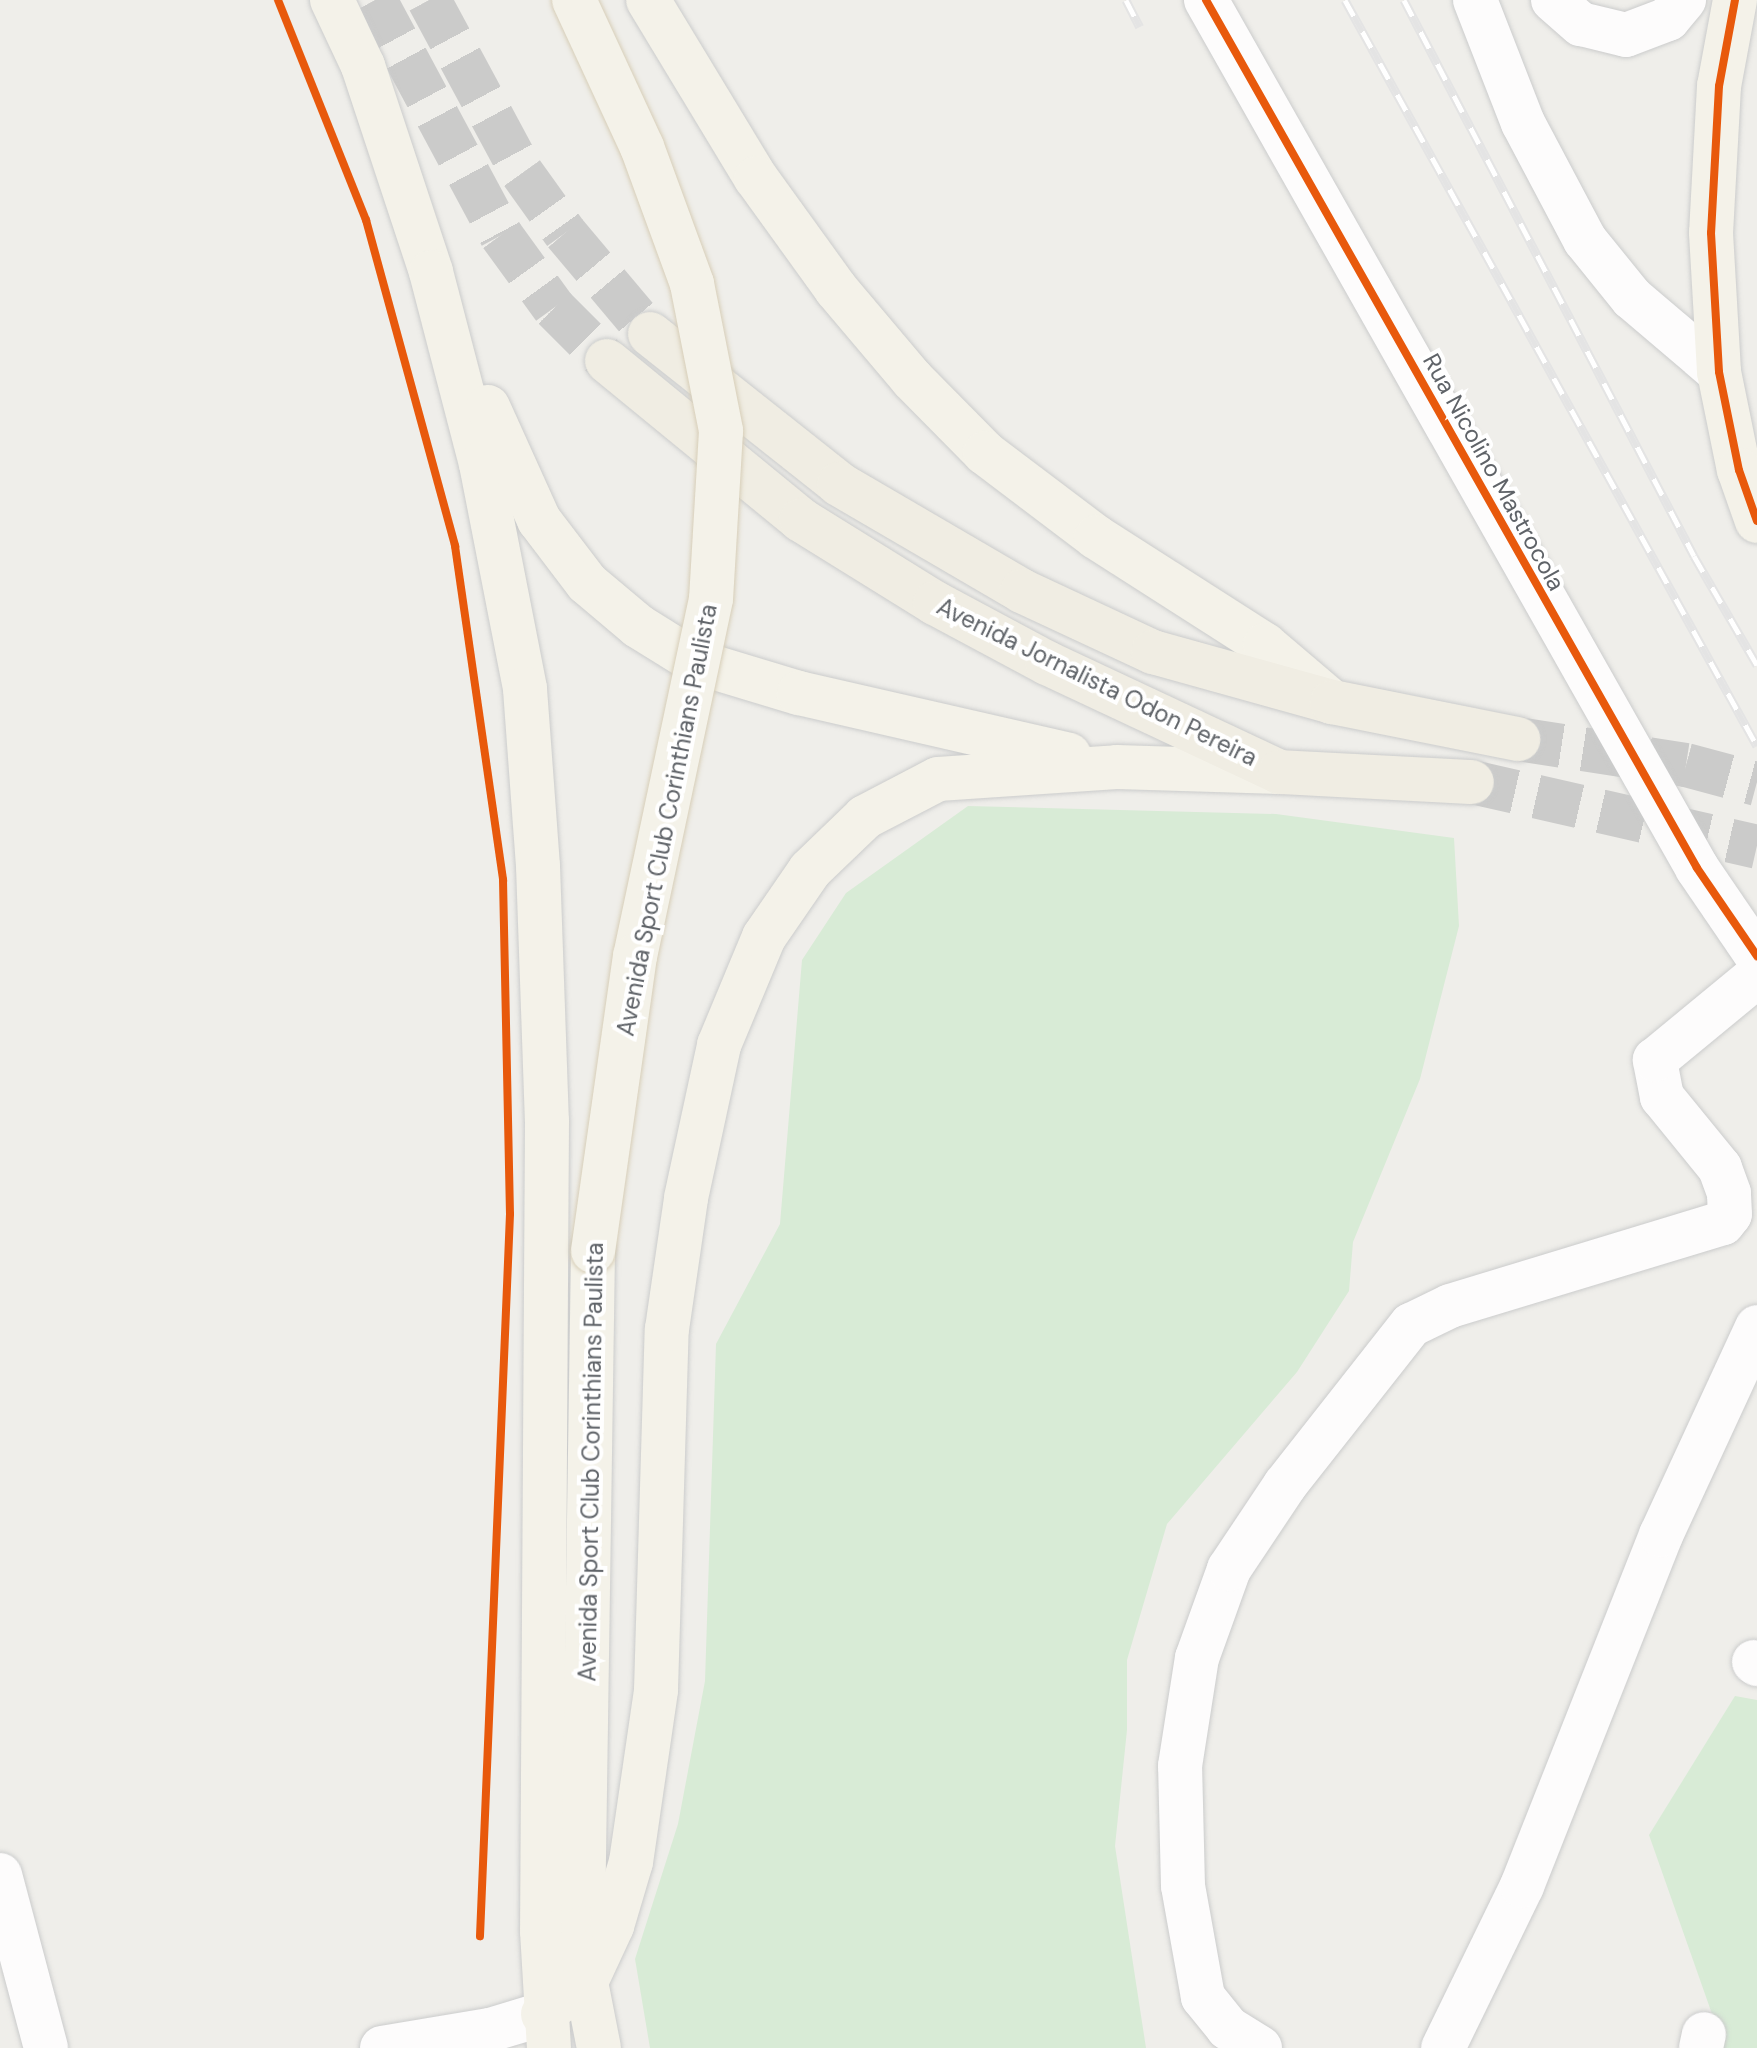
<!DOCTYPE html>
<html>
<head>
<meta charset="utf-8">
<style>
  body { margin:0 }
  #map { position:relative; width:1757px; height:2048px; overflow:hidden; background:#efeeea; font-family:"DM Sans",sans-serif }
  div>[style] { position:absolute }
  .green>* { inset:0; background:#d8ebd6 }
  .highway-tunnel>* { height:44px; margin-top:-22px; transform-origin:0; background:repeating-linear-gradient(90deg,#cbcbca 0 44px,transparent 0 66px) }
  .roads { filter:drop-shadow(0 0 2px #cbcccc) drop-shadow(0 0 2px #cbcccc) }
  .minor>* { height:44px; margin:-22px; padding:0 22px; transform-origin:22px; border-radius:22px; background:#fdfcfc }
  .major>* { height:44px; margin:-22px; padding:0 22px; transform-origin:22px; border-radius:22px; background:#f4f2e9 }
  .highway>* { height:44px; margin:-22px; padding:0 22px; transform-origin:22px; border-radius:22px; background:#f0ede3 }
  .rail>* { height:9px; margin-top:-4.5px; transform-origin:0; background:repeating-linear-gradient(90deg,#fff 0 18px,#e4e4e4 0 36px); box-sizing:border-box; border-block:2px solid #e4e4e4 }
  .bridges { filter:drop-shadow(0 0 2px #d7ceb8) drop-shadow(0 0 2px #d7ceb8) }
  .major-bridge>* { height:44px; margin:-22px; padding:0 22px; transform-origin:22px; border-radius:22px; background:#f4f2e9 }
  .cycleway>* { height:8px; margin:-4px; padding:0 4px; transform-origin:4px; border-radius:4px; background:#e8590c }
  span { translate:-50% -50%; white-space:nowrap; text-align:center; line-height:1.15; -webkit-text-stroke:8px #fff; paint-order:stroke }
  .street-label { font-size:24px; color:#5f6368 }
</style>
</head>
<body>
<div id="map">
  <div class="green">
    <div style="clip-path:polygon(968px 806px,1276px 814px,1454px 838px,1459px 926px,1420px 1079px,1353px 1242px,1349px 1291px,1297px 1372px,1167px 1524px,1127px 1660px,1127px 1730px,1115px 1846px,1146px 2048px,650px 2048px,635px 1959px,678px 1824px,705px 1681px,716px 1344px,780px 1224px,802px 960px,846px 893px)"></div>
    <div style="clip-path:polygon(1735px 1696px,1757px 1700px,1757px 2048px,1724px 2048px,1649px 1835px)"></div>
  </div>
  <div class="highway-tunnel">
    <div style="left:375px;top:0;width:267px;rotate:61.8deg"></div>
    <div style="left:501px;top:235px;width:90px;rotate:54deg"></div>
    <div style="left:554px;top:308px;width:75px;rotate:45deg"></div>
    <div style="left:429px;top:0;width:196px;rotate:61.7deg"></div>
    <div style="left:522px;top:173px;width:74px;rotate:54.4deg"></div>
    <div style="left:565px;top:233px;width:132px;rotate:49.9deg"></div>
    <div style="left:1518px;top:739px;width:170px;rotate:8.8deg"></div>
    <div style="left:1686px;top:765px;width:73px;rotate:15deg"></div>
    <div style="left:1472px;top:782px;width:292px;rotate:12.8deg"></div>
  </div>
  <div class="roads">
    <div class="minor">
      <div style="left:1206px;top:0;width:997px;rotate:60.5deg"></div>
      <div style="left:1697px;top:868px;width:107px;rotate:55.7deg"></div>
      <div style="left:1475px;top:0;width:132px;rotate:68.7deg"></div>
      <div style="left:1523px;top:123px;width:132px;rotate:62.1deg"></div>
      <div style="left:1585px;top:240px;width:75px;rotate:51deg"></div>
      <div style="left:1632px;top:298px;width:114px;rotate:40.4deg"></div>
      <div style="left:1553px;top:0;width:37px;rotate:41deg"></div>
      <div style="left:1581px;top:24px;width:46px;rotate:13.7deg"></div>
      <div style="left:1626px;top:35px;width:45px;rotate:-20.9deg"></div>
      <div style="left:1668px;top:19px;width:25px;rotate:-50deg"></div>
      <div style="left:1754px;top:1662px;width:4px;rotate:34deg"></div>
      <div style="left:0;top:1875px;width:179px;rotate:75.1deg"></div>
      <div style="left:382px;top:2048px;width:109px;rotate:-9.5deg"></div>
      <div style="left:490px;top:2030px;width:55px;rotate:-16.8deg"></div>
      <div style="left:1260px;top:2048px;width:38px;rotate:-148deg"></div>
      <div style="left:1228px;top:2028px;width:40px;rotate:-129deg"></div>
      <div style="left:1203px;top:1997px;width:113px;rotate:-100.2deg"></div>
      <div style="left:1183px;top:1886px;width:120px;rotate:-91.4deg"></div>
      <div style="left:1180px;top:1766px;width:109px;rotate:-81.1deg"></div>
      <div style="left:1197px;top:1658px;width:95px;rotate:-70.2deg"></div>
      <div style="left:1229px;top:1569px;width:101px;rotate:-56.3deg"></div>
      <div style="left:1285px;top:1485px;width:204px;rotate:-51.8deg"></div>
      <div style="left:1411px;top:1325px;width:43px;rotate:-26deg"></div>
      <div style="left:1450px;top:1306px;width:285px;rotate:-16.9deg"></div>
      <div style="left:1723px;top:1223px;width:11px;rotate:-52deg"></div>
      <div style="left:1730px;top:1214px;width:21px;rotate:-93deg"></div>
      <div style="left:1729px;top:1193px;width:27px;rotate:-110deg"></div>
      <div style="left:1720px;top:1168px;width:92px;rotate:-129.2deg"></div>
      <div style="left:1662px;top:1097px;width:38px;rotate:-101deg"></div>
      <div style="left:1655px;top:1060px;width:132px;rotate:-39.5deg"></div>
      <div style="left:1443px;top:2048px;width:180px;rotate:-64deg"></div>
      <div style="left:1522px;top:1886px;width:378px;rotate:-68.4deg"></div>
      <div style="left:1661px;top:1535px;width:229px;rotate:-65.2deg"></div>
      <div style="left:1701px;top:2048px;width:14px;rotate:-78deg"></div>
    </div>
    <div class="major">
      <div style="left:332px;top:0;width:73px;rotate:64.8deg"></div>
      <div style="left:363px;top:66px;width:217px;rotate:71.7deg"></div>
      <div style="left:431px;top:272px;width:198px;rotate:75.4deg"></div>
      <div style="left:481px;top:464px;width:229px;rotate:78.9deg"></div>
      <div style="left:525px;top:689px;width:177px;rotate:85.8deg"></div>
      <div style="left:538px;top:866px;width:255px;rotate:88deg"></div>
      <div style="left:547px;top:1121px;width:810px;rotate:90.35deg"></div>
      <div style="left:542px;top:1931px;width:117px;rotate:86.6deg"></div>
      <div style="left:648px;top:0;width:208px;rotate:58.8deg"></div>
      <div style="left:756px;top:178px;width:137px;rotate:54.2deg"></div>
      <div style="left:836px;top:289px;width:118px;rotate:49.8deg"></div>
      <div style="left:912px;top:379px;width:104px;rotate:45.4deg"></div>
      <div style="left:985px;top:453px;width:139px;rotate:37.1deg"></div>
      <div style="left:1096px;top:537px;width:201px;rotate:32.6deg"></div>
      <div style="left:1265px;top:645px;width:88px;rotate:40.4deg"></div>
      <div style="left:1735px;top:0;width:87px;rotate:100.5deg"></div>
      <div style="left:1719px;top:86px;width:147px;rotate:93.1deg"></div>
      <div style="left:1711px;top:233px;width:139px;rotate:86.7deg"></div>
      <div style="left:1719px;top:372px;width:100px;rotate:78.5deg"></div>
      <div style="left:1739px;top:470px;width:54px;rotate:70.6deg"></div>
      <div style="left:488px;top:407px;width:124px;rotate:65.7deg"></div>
      <div style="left:539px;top:520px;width:79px;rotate:52.7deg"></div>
      <div style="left:587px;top:583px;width:67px;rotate:40.1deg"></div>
      <div style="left:638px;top:626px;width:68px;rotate:31.8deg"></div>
      <div style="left:696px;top:662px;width:108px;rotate:16.8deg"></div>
      <div style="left:799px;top:693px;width:277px;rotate:12.9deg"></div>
      <div style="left:593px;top:1251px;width:677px;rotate:90.85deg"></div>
      <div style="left:583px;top:1928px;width:54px;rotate:86.8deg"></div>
      <div style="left:586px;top:1982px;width:67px;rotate:78.9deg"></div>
      <div style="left:543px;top:2014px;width:54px;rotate:-36.7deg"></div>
      <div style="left:586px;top:1982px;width:62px;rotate:-65.1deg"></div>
      <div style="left:612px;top:1926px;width:67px;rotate:-73.5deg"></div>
      <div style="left:631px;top:1862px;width:174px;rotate:-81.7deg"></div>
      <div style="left:656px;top:1690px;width:361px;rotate:-88.3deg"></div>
      <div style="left:667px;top:1329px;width:132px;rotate:-81.7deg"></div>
      <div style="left:686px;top:1198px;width:157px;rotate:-77.8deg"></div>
      <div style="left:719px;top:1045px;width:117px;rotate:-67.4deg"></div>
      <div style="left:764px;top:937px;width:81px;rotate:-55.5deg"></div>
      <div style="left:810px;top:870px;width:76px;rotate:-43.9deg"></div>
      <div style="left:865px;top:817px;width:82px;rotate:-27.5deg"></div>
      <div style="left:938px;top:779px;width:179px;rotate:-3.8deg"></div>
      <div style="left:1117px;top:767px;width:163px;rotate:1.8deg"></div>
    </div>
    <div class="highway">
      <div style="left:650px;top:334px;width:241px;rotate:38.4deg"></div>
      <div style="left:839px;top:484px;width:212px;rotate:30.3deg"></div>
      <div style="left:1022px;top:591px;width:145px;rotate:25deg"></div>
      <div style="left:1153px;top:652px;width:186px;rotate:15.6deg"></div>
      <div style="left:1332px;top:702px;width:190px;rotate:11.3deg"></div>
      <div style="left:607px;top:361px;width:251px;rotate:39.3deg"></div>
      <div style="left:801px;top:520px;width:158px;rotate:31.8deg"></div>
      <div style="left:935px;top:603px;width:127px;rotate:28.2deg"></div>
      <div style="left:1047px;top:663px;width:257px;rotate:25.1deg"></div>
      <div style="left:1280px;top:772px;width:192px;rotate:3deg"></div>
    </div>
  </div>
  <div class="rail">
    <div style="left:1126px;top:0;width:30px;rotate:63deg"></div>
    <div style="left:1345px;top:0;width:852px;rotate:61.09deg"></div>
    <div style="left:1404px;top:0;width:627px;rotate:62.45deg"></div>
    <div style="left:1694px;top:556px;width:126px;rotate:60deg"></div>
  </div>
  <div class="bridges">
    <div class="major-bridge">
      <div style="left:574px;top:0;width:162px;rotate:65.2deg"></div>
      <div style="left:642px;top:147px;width:146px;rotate:69.9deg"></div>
      <div style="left:692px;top:284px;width:150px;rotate:78.8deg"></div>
      <div style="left:721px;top:431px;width:168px;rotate:93.4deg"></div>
      <div style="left:711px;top:599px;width:365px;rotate:102deg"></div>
      <div style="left:635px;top:956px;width:298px;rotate:98.1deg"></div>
    </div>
  </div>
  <div class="cycleway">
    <div style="left:278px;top:0;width:237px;rotate:68.2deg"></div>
    <div style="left:366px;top:220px;width:338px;rotate:74.7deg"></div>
    <div style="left:455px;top:546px;width:337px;rotate:81.8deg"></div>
    <div style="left:503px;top:880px;width:334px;rotate:88.8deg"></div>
    <div style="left:510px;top:1214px;width:723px;rotate:92.38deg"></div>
    <div style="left:1206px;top:0;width:997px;rotate:60.5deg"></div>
    <div style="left:1697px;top:868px;width:107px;rotate:55.7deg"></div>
    <div style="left:1735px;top:0;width:87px;rotate:100.5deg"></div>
    <div style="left:1719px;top:86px;width:147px;rotate:93.1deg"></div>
    <div style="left:1711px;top:233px;width:139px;rotate:86.7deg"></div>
    <div style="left:1719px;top:372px;width:100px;rotate:78.5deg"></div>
    <div style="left:1739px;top:470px;width:54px;rotate:70.6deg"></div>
  </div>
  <div class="street-label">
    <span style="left:1494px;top:472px;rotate:61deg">Rua Nicolino Mastrocola</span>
    <span style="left:1097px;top:682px;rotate:26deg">Avenida Jornalista Odon Pereira</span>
    <span style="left:667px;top:820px;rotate:-79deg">Avenida Sport Club Corinthians Paulista</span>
    <span style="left:591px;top:1462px;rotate:-89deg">Avenida Sport Club Corinthians Paulista</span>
  </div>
</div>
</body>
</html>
